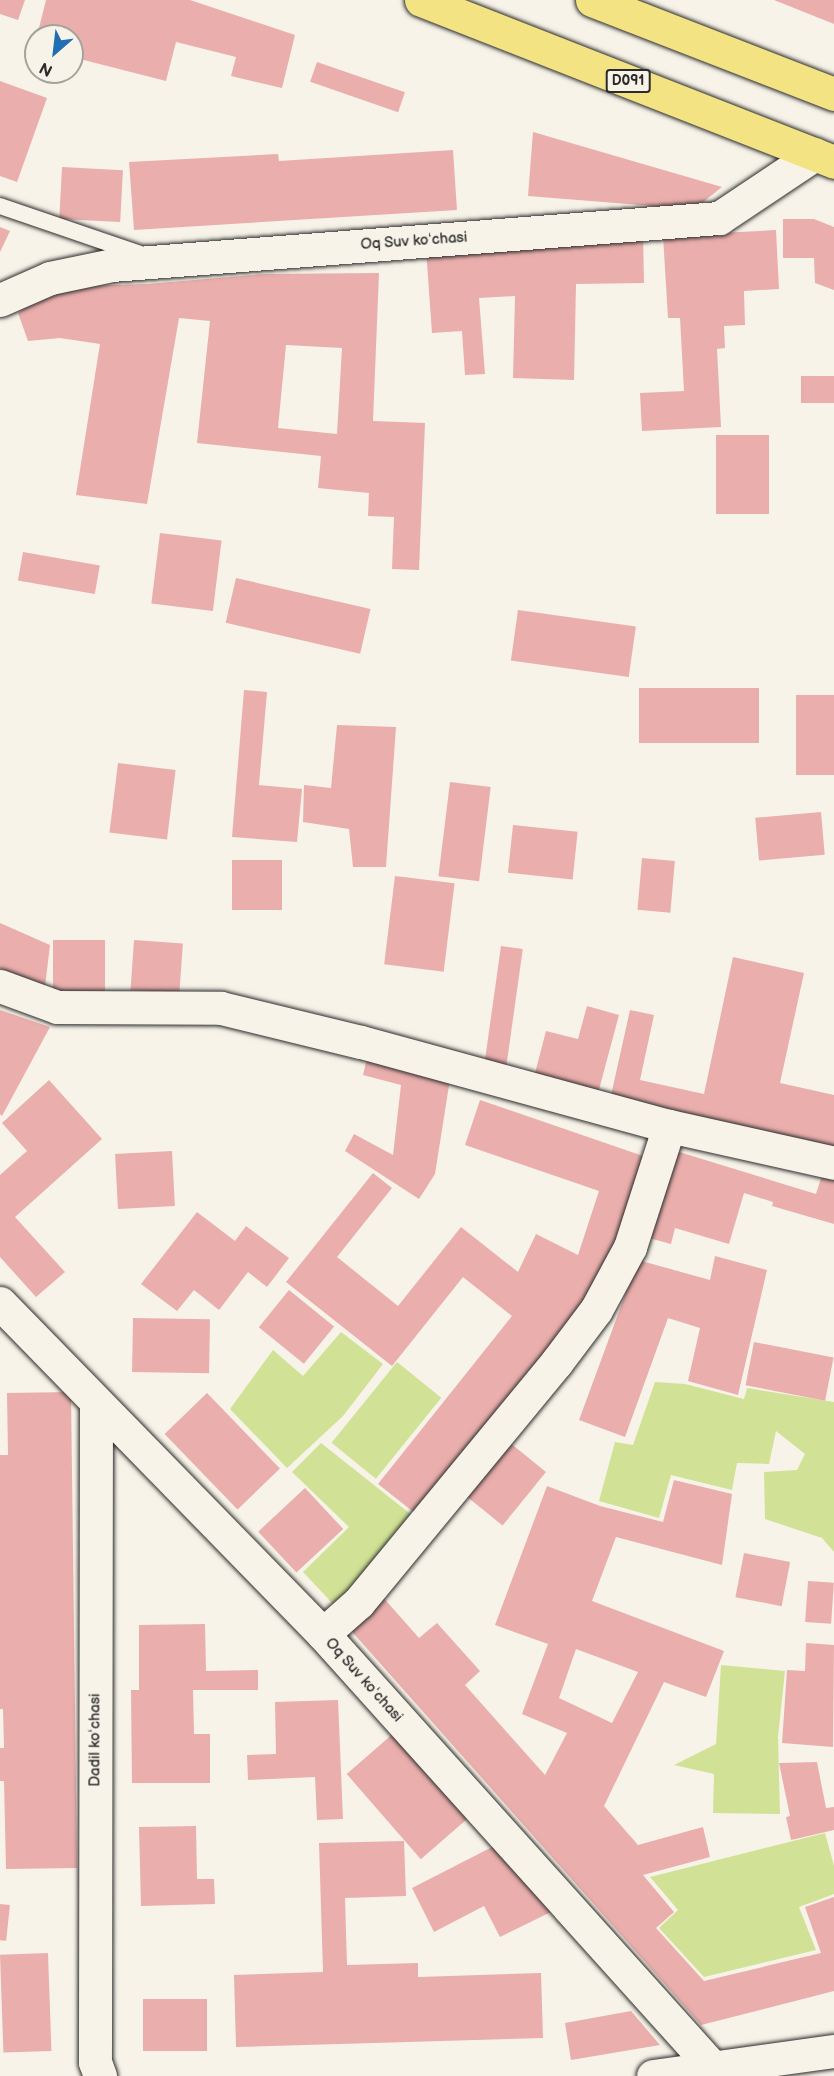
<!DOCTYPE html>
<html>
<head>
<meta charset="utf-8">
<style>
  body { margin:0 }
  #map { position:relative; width:834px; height:2076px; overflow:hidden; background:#f7f3e8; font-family:"Balsamiq Sans",sans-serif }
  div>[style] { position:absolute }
  .green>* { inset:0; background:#d1e296; transform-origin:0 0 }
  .building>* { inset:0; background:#eaafac; transform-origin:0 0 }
  .roads { filter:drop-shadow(0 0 2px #2b2b2b) drop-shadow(0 0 2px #2b2b2b) }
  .service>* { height:16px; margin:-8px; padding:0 8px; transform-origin:8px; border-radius:8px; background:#f7f3e8 }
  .minor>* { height:33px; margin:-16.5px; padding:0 16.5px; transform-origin:16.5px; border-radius:16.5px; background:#f7f3e8 }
  .trunk>* { height:33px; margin:-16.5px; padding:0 16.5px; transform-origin:16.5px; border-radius:16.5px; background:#f4e382 }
  span { translate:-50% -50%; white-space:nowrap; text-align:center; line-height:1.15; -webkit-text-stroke:5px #f7f3e8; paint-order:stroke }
  .shield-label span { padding:2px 4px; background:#f7f3e8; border:2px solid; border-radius:4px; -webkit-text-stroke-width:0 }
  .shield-label { font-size:14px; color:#2b2b2b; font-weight:700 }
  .street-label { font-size:15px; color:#2b2b2b }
  .north { position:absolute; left:24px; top:24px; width:60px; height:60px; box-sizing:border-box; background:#f7f3e8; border:2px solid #a5a39c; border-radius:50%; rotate:208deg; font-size:16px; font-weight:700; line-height:24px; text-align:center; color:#2b2b2b }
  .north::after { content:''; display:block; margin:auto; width:21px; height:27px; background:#1f6fb2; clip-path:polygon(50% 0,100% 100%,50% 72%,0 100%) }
</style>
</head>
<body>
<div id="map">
  <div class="green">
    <div style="clip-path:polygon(341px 1332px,383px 1364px,343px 1416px,287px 1468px,230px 1409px,273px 1350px,303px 1376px)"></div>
    <div style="left:397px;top:1362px;width:57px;height:104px;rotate:39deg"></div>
    <div style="clip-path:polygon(655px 1382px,685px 1384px,744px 1399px,747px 1388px,834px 1402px,834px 1552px,822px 1538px,765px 1519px,764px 1472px,797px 1470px,805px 1454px,776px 1431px,769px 1464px,737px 1463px,732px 1490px,671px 1475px,659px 1518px,599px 1501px,615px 1442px,633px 1445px)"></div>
    <div style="clip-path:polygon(321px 1443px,413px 1516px,335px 1606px,303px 1572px,349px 1527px,292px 1472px)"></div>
    <div style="clip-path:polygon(721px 1665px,785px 1671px,778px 1737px,780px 1814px,713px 1813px,714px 1774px,674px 1765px,716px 1744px)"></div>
    <div style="clip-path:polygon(825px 1833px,834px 1866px,834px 1894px,799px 1907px,816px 1950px,704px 1977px,659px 1928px,678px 1910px,650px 1877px)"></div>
  </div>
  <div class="building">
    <div style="clip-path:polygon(0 0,25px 0,18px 20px,0 14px)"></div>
    <div style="clip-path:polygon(46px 0,190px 0,295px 35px,282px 88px,231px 76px,236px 57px,176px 42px,166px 81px,72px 57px,72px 36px,37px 36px)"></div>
    <div style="clip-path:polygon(774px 0,834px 0,834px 24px)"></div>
    <div style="left:317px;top:62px;width:93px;height:21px;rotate:19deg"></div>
    <div style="clip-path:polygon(0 81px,47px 98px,17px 182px,0 176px)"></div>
    <div style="clip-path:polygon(533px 132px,722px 187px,702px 203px,665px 207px,528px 196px)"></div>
    <div style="clip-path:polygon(453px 150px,457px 210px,134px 230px,129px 162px,278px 154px,279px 161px)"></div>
    <div style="left:62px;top:167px;width:61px;height:52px;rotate:3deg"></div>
    <div style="clip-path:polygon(783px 219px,814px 219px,834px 227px,834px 290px,815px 283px,814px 258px,783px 258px)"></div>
    <div style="clip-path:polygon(0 227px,10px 231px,0 252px)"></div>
    <div style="clip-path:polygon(776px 230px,779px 289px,744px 291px,745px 325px,724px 326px,725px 348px,717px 349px,721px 427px,642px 431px,640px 393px,684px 391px,680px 318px,668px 318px,663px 236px)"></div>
    <div style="clip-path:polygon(643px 234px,644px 283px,576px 284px,574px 380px,513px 378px,515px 296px,479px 298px,485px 374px,465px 375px,462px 331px,432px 333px,426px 249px)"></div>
    <div style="clip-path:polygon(evenodd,379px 273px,373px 421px,425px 423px,419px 570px,392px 569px,394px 517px,368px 516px,369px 493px,318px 488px,321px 456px,197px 443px,210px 321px,179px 318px,147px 504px,76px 495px,100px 344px,60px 338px,28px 341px,18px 313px,50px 287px,147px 284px,264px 274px,379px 273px,286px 345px,342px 348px,337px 434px,278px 428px,286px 345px)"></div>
    <div style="left:834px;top:376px;width:27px;height:33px;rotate:90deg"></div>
    <div style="left:716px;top:435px;width:53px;height:79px"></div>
    <div style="left:160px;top:533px;width:62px;height:71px;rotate:7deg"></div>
    <div style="left:23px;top:552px;width:78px;height:29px;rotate:10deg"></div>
    <div style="left:236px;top:578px;width:138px;height:46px;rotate:13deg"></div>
    <div style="left:518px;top:610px;width:119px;height:51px;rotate:8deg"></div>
    <div style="left:639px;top:688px;width:120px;height:55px"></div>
    <div style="clip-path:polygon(244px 690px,267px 692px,259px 785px,302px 789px,297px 842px,232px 837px)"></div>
    <div style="left:834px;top:695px;width:80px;height:38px;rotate:90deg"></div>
    <div style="clip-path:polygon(337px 725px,396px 727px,386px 867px,353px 867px,349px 829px,303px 822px,304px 785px,331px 788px)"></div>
    <div style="left:118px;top:763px;width:58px;height:70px;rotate:7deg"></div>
    <div style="left:450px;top:782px;width:41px;height:95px;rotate:7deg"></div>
    <div style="left:821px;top:812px;width:43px;height:66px;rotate:85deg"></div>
    <div style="left:513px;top:825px;width:65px;height:48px;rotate:6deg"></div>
    <div style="left:642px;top:858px;width:33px;height:52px;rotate:5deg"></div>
    <div style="left:232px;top:860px;width:50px;height:50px"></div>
    <div style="left:395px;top:876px;width:60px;height:89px;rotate:7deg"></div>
    <div style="clip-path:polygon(0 923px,50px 945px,45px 987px,0 968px)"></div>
    <div style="left:53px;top:940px;width:52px;height:51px"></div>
    <div style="left:134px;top:940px;width:49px;height:50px;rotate:4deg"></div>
    <div style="left:501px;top:946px;width:22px;height:120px;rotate:8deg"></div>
    <div style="clip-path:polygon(733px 957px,804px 973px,780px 1083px,834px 1095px,834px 1149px,610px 1100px,630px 1010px,654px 1015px,640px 1080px,704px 1094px)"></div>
    <div style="clip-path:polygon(587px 1006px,619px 1015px,597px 1097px,533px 1081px,546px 1031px,578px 1039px)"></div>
    <div style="clip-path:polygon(0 1010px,50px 1027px,2px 1116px,0 1114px)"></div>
    <div style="clip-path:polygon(367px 1058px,450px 1079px,435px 1174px,419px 1199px,345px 1151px,354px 1134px,393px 1155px,401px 1085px,363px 1075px)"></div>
    <div style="clip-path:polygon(49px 1080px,102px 1139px,15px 1217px,65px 1272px,36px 1297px,0 1257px,0 1175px,27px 1151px,2px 1123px)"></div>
    <div style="clip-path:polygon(480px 1100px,646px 1157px,609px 1271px,416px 1514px,378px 1484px,512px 1316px,463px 1277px,392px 1366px,286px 1282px,373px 1173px,392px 1188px,337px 1257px,398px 1306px,461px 1227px,518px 1272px,536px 1234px,578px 1255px,599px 1191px,465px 1145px)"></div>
    <div style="left:172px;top:1151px;width:55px;height:57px;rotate:87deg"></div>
    <div style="clip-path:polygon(676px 1151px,816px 1194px,823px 1172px,834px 1176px,834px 1224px,772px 1206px,773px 1202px,744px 1193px,729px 1244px,675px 1228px,671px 1244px,649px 1238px)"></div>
    <div style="clip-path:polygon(197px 1212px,235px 1241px,246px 1226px,289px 1258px,267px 1287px,248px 1272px,219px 1310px,194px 1290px,177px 1311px,141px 1284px)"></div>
    <div style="clip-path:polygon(715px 1256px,767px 1270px,738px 1395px,688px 1381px,700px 1328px,668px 1318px,625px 1437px,579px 1420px,638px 1260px,710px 1280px)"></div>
    <div style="left:289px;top:1290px;width:58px;height:48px;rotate:39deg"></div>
    <div style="left:133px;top:1318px;width:77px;height:54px;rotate:1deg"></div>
    <div style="left:754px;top:1342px;width:81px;height:44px;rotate:11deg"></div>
    <div style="clip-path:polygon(71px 1392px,77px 1868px,6px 1869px,4px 1781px,0 1781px,0 1748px,4px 1748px,3px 1709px,0 1709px,0 1455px,8px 1455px,7px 1393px)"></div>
    <div style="left:207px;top:1393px;width:105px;height:59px;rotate:46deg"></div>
    <div style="left:504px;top:1438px;width:54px;height:69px;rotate:39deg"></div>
    <div style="clip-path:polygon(evenodd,674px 1480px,732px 1494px,722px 1565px,616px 1537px,592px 1601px,724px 1651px,706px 1697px,664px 1682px,604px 1806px,638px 1845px,703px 1827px,710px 1857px,643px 1875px,674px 1912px,656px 1928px,704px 1981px,821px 1953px,805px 1907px,834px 1897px,834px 1991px,701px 2025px,347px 1626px,381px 1595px,419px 1638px,437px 1623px,480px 1671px,465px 1685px,545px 1775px,567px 1733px,522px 1714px,548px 1644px,495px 1625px,547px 1486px,600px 1506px,663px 1522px,674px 1480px,576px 1649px,638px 1672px,612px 1723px,559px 1698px,576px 1649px)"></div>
    <div style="left:305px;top:1488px;width:56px;height:64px;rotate:47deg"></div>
    <div style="left:744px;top:1553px;width:47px;height:45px;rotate:11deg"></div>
    <div style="left:808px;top:1581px;width:26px;height:41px;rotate:4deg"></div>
    <div style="clip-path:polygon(205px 1624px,206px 1671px,258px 1670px,258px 1690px,193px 1690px,194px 1734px,210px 1734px,210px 1783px,132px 1783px,131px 1690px,139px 1690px,139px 1625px)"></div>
    <div style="clip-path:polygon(806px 1643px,834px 1645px,833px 1747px,782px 1743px,787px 1670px,805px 1671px)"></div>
    <div style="clip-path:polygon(338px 1700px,343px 1819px,317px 1820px,315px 1777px,248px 1780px,247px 1755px,276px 1754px,275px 1702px)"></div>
    <div style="left:395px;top:1732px;width:113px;height:64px;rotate:49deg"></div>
    <div style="clip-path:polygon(817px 1762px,826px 1808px,834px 1807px,834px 1830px,791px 1840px,786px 1817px,790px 1816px,779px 1763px)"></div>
    <div style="clip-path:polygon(196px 1826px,197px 1879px,214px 1879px,215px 1904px,141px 1906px,139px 1827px)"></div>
    <div style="clip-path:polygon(404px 1841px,406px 1896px,345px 1898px,347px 1965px,418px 1963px,418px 1977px,541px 1973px,543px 2038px,236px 2047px,234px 1975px,323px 1972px,319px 1843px)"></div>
    <div style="clip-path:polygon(496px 1845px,553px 1911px,500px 1937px,484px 1906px,434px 1932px,412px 1888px)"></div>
    <div style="left:0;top:1904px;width:10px;height:36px;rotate:6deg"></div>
    <div style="left:48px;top:1953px;width:98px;height:48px;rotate:88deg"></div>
    <div style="left:143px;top:1999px;width:64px;height:52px"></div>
    <div style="clip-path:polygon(631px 2011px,660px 2045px,571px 2060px,565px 2023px)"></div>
  </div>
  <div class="roads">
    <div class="service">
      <div style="left:0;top:206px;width:151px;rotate:18.9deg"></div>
    </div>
    <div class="minor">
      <div style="left:0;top:300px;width:55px;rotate:-23.7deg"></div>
      <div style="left:50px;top:278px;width:63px;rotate:-11.8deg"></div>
      <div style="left:112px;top:265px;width:609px;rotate:-4.43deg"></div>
      <div style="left:719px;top:218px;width:115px;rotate:-33.7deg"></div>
      <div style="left:0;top:986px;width:61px;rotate:20.2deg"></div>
      <div style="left:57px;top:1007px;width:164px;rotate:0.3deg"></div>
      <div style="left:221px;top:1008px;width:144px;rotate:13.7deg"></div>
      <div style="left:361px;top:1042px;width:319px;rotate:15.3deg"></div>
      <div style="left:669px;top:1126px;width:169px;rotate:12.6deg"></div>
      <div style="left:0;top:1303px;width:462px;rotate:45.7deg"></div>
      <div style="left:323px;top:1634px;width:585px;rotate:48.05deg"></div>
      <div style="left:96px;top:1404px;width:658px;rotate:90.09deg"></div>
      <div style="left:95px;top:2062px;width:15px;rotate:70deg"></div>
      <div style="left:323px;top:1634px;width:48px;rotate:-41.6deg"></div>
      <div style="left:359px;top:1602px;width:310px;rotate:-50.5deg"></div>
      <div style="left:556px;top:1363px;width:66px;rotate:-53deg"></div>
      <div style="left:596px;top:1310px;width:72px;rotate:-61.6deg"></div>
      <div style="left:630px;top:1247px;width:127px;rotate:-72.1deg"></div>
      <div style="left:653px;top:2076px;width:183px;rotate:-7.9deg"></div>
    </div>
    <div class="trunk">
      <div style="left:421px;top:0;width:444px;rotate:21.4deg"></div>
      <div style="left:592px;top:0;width:260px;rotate:21.2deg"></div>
    </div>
  </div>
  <div class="shield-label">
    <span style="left:628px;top:81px">D091</span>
  </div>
  <div class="street-label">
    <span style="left:414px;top:241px;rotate:-4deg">Oq Suv koʻchasi</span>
    <span style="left:364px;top:1680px;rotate:48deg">Oq Suv koʻchasi</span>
    <span style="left:95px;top:1740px;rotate:-90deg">Dadil koʻchasi</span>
  </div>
  <div class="north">N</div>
</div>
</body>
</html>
